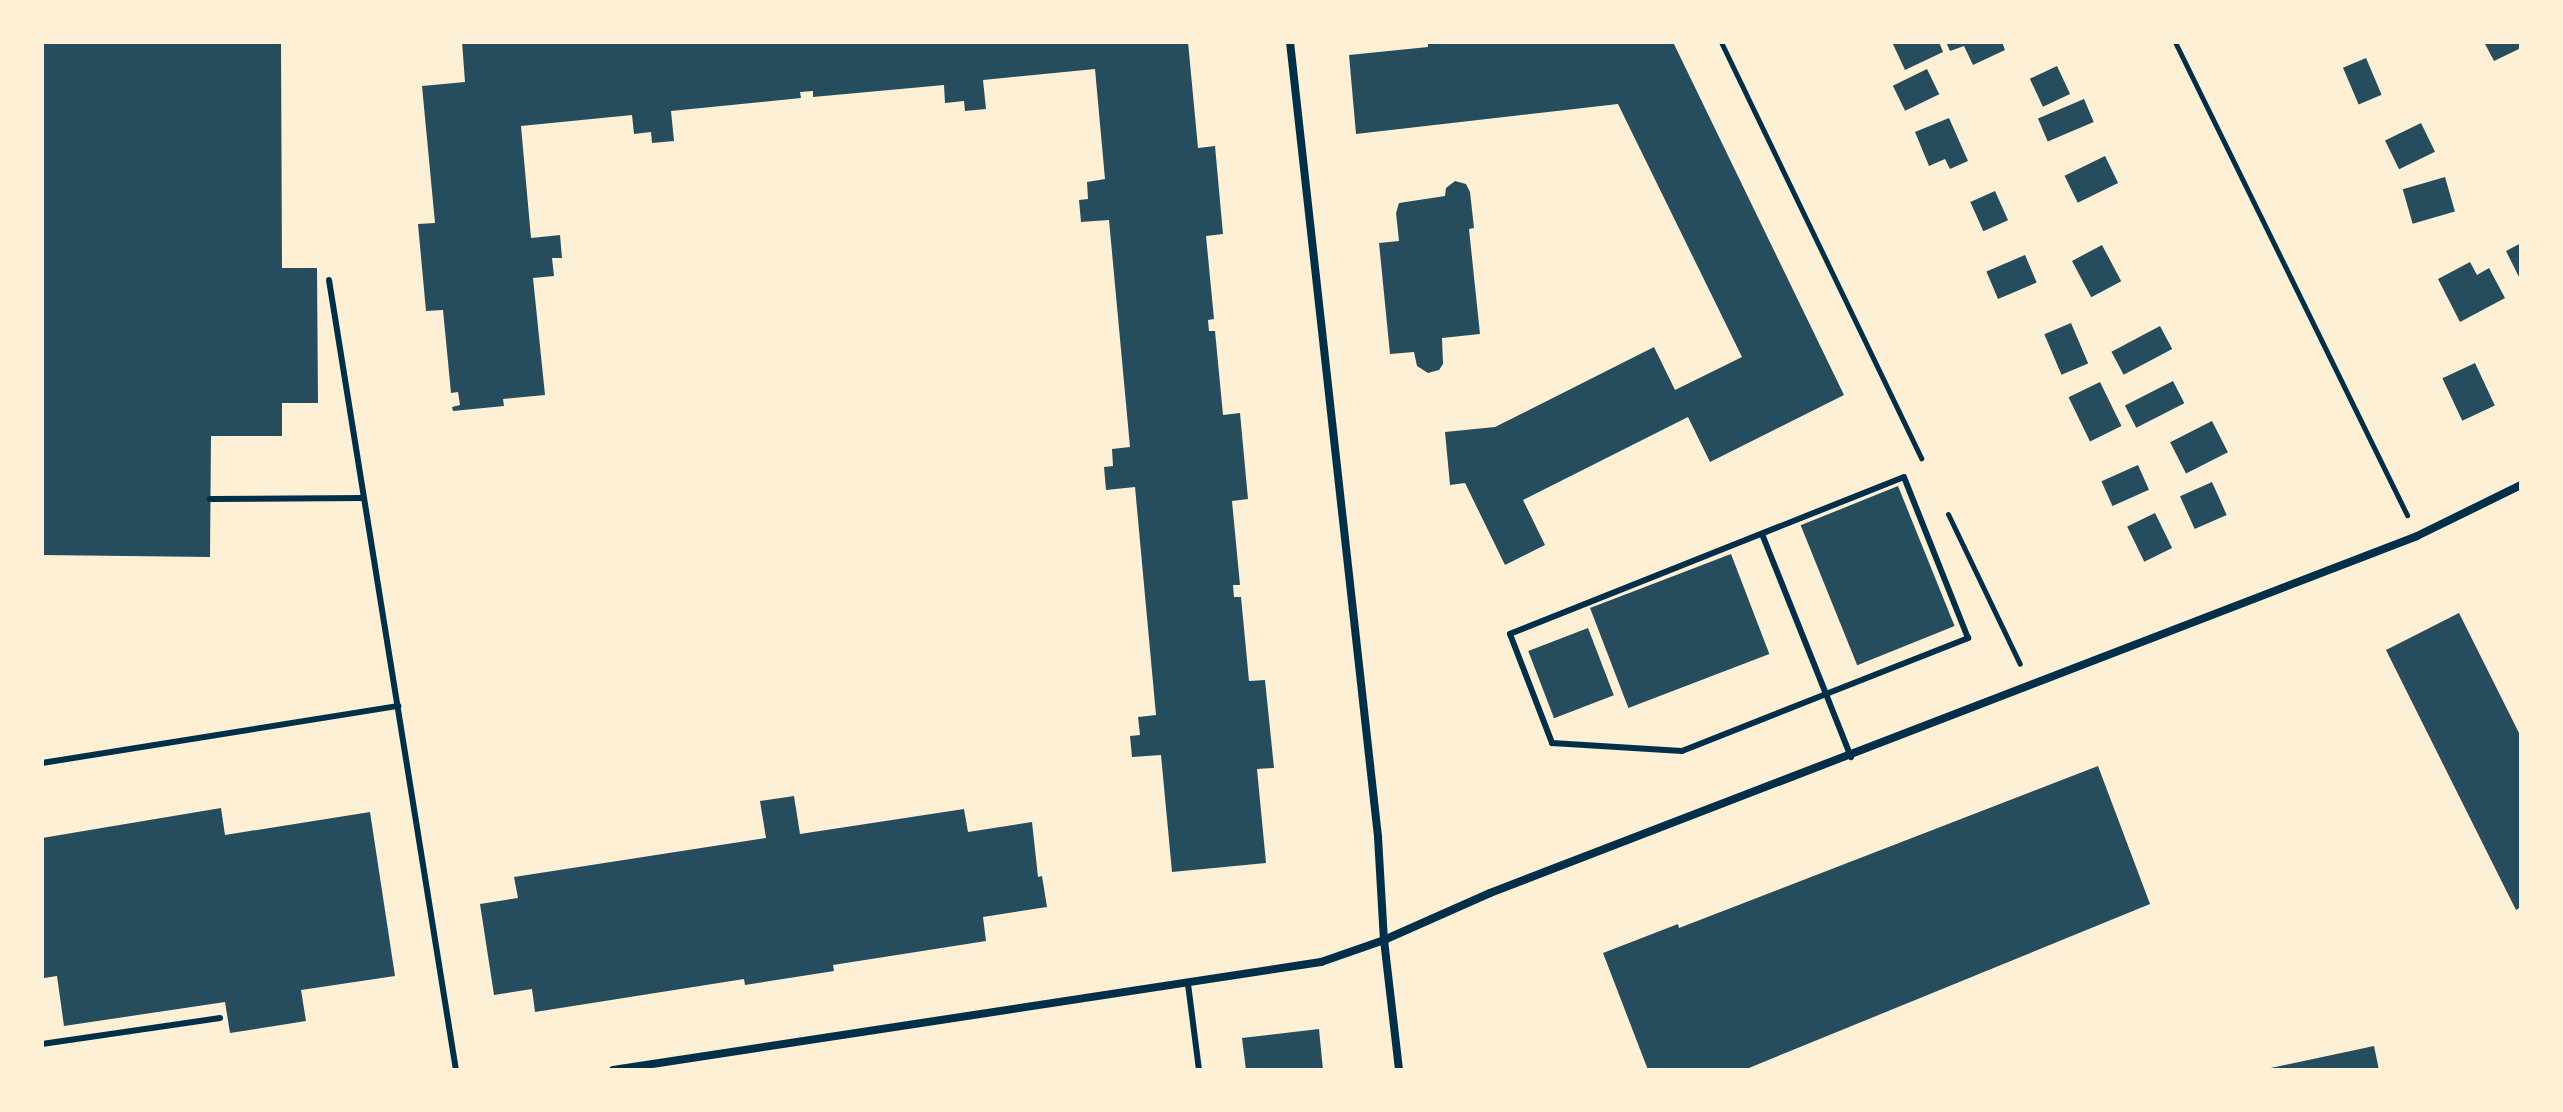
<!DOCTYPE html>
<html>
<head>
<meta charset="utf-8">
<style>
  body { margin:0 }
  #map { position:relative; width:2563px; height:1112px; overflow:hidden; background:#fdf0d5; font-family:"Golos Text",sans-serif }
  div>[style] { position:absolute }
  .building>* { inset:0; background:#264d5e; transform-origin:0 0 }
  .path>* { height:5px; margin:-2.5px; padding:0 2.5px; transform-origin:2.5px; border-radius:2.5px; background:#003049 }
  .service>* { height:6px; margin:-3px; padding:0 3px; transform-origin:3px; border-radius:3px; background:#003049 }
  .minor>* { height:8px; margin:-4px; padding:0 4px; transform-origin:4px; border-radius:4px; background:#003049 }
  span { translate:-50% -50%; white-space:nowrap; text-align:center; line-height:1.15; -webkit-text-stroke:8px #fdf0d5; paint-order:stroke }
  .frame { position:absolute; inset:0; border:44px solid #fdf0d5; pointer-events:none }
</style>
</head>
<body>
<div id="map">
  <div class="building">
    <div style="clip-path:polygon(42px 42px,281px 42px,282px 268px,317px 268px,318px 403px,282px 403px,282px 436px,211px 436px,210px 557px,42px 555px)"></div>
    <div style="clip-path:polygon(462px 42px,1188px 42px,1198px 148px,1215px 146px,1223px 234px,1206px 236px,1214px 319px,1208px 320px,1209px 331px,1215px 331px,1223px 415px,1240px 413px,1248px 499px,1232px 501px,1240px 585px,1233px 585px,1234px 597px,1241px 597px,1249px 681px,1265px 680px,1274px 768px,1257px 769px,1266px 863px,1172px 872px,1161px 755px,1132px 757px,1130px 736px,1140px 735px,1138px 717px,1156px 715px,1135px 487px,1106px 490px,1104px 467px,1113px 466px,1112px 449px,1130px 447px,1109px 220px,1081px 222px,1079px 200px,1088px 199px,1087px 182px,1105px 179px,1095px 69px,983px 80px,986px 109px,965px 111px,964px 101px,945px 103px,944px 85px,813px 97px,813px 91px,800px 92px,801px 98px,671px 111px,674px 141px,652px 143px,651px 132px,634px 134px,632px 115px,521px 126px,531px 238px,560px 235px,562px 258px,552px 258px,554px 276px,533px 278px,545px 395px,503px 399px,504px 406px,453px 411px,452px 407px,460px 405px,458px 392px,451px 393px,443px 310px,426px 311px,418px 224px,435px 223px,422px 86px,465px 82px)"></div>
    <div style="clip-path:polygon(1428px 42px,1673px 42px,1844px 395px,1710px 462px,1688px 417px,1523px 500px,1545px 545px,1505px 565px,1465px 483px,1450px 485px,1445px 432px,1495px 427px,1654px 347px,1675px 390px,1742px 357px,1618px 104px,1356px 134px,1349px 55px,1428px 47px)"></div>
    <div style="clip-path:polygon(1892px 42px,1939px 42px,1943px 52px,1905px 70px)"></div>
    <div style="clip-path:polygon(1946px 42px,2002px 42px,2005px 50px,1973px 65px,1964px 46px,1950px 51px)"></div>
    <div style="clip-path:polygon(2484px 42px,2521px 42px,2521px 48px,2494px 61px)"></div>
    <div style="left:2366px;top:58px;width:40px;height:25px;rotate:67deg"></div>
    <div style="left:2057px;top:66px;width:31px;height:30px;rotate:65deg"></div>
    <div style="left:1927px;top:69px;width:28px;height:38px;rotate:64deg"></div>
    <div style="left:2084px;top:99px;width:25px;height:50px;rotate:67deg"></div>
    <div style="clip-path:polygon(1949px 118px,1968px 161px,1950px 169px,1945px 159px,1929px 166px,1915px 132px)"></div>
    <div style="left:2421px;top:123px;width:32px;height:40px;rotate:64deg"></div>
    <div style="left:2105px;top:156px;width:30px;height:45px;rotate:64deg"></div>
    <div style="left:2445px;top:177px;width:36px;height:44px;rotate:74deg"></div>
    <div style="clip-path:polygon(1455px 181px,1466px 184px,1470px 192px,1474px 228px,1469px 229px,1480px 334px,1442px 338px,1443px 364px,1439px 370px,1428px 373px,1417px 366px,1414px 352px,1390px 354px,1379px 243px,1399px 241px,1396px 213px,1399px 203px,1445px 196px,1446px 188px)"></div>
    <div style="left:1995px;top:191px;width:32px;height:27px;rotate:66deg"></div>
    <div style="clip-path:polygon(2521px 243px,2521px 281px,2506px 251px)"></div>
    <div style="left:2102px;top:245px;width:41px;height:34px;rotate:62deg"></div>
    <div style="left:2025px;top:255px;width:30px;height:42px;rotate:67deg"></div>
    <div style="clip-path:polygon(2470px 262px,2477px 275px,2489px 268px,2505px 298px,2460px 322px,2438px 279px)"></div>
    <div style="left:2071px;top:323px;width:44px;height:29px;rotate:67deg"></div>
    <div style="left:2160px;top:326px;width:26px;height:55px;rotate:62deg"></div>
    <div style="left:2475px;top:363px;width:47px;height:36px;rotate:65deg"></div>
    <div style="left:2173px;top:381px;width:25px;height:54px;rotate:63deg"></div>
    <div style="left:2100px;top:382px;width:49px;height:35px;rotate:64deg"></div>
    <div style="left:2212px;top:421px;width:35px;height:47px;rotate:63deg"></div>
    <div style="left:2138px;top:465px;width:27px;height:40px;rotate:66deg"></div>
    <div style="left:2212px;top:482px;width:36px;height:35px;rotate:66deg"></div>
    <div style="left:1898px;top:486px;width:151px;height:105px;rotate:68deg"></div>
    <div style="left:2155px;top:513px;width:39px;height:31px;rotate:64deg"></div>
    <div style="left:1731px;top:554px;width:107px;height:151px;rotate:69deg"></div>
    <div style="clip-path:polygon(2459px 613px,2521px 737px,2521px 907px,2516px 910px,2386px 650px)"></div>
    <div style="left:1588px;top:628px;width:72px;height:64px;rotate:69deg"></div>
    <div style="clip-path:polygon(2098px 766px,2150px 904px,1744px 1070px,1648px 1070px,1603px 953px,1678px 924px,1679px 928px)"></div>
    <div style="clip-path:polygon(794px 796px,800px 834px,964px 809px,968px 832px,1032px 822px,1038px 877px,1042px 876px,1047px 907px,983px 917px,986px 941px,833px 965px,834px 971px,745px 985px,744px 979px,535px 1012px,532px 989px,494px 995px,480px 904px,518px 898px,514px 877px,766px 838px,760px 801px)"></div>
    <div style="clip-path:polygon(221px 808px,225px 835px,370px 812px,395px 976px,301px 990px,306px 1021px,230px 1033px,225px 1002px,64px 1026px,57px 976px,44px 978px,42px 965px,42px 838px)"></div>
    <div style="clip-path:polygon(1319px 1029px,1323px 1070px,1246px 1070px,1242px 1038px)"></div>
    <div style="clip-path:polygon(2374px 1046px,2379px 1070px,2267px 1070px,2266px 1069px)"></div>
  </div>
  <div class="path">
    <div style="left:1721px;top:42px;width:462px;rotate:64.3deg"></div>
    <div style="left:2175px;top:42px;width:527px;rotate:63.87deg"></div>
    <div style="left:1948px;top:514px;width:166px;rotate:64.4deg"></div>
  </div>
  <div class="service">
    <div style="left:329px;top:280px;width:800px;rotate:80.87deg"></div>
    <div style="left:210px;top:499px;width:153px;rotate:-0.4deg"></div>
    <div style="left:1762px;top:534px;width:172px;rotate:68.2deg"></div>
    <div style="left:1826px;top:694px;width:153px;rotate:-21.5deg"></div>
    <div style="left:1968px;top:638px;width:173px;rotate:-111.7deg"></div>
    <div style="left:1904px;top:477px;width:424px;rotate:158.3deg"></div>
    <div style="left:1510px;top:634px;width:117px;rotate:68.9deg"></div>
    <div style="left:1552px;top:743px;width:130px;rotate:3.5deg"></div>
    <div style="left:1682px;top:751px;width:155px;rotate:-21.6deg"></div>
    <div style="left:1826px;top:694px;width:68px;rotate:68.4deg"></div>
    <div style="left:42px;top:763px;width:361px;rotate:-9.1deg"></div>
    <div style="left:1188px;top:984px;width:87px;rotate:82.7deg"></div>
    <div style="left:42px;top:1044px;width:180px;rotate:-8.3deg"></div>
  </div>
  <div class="minor">
    <div style="left:1290px;top:42px;width:800px;rotate:83.68deg"></div>
    <div style="left:1378px;top:837px;width:103px;rotate:86.7deg"></div>
    <div style="left:1384px;top:940px;width:131px;rotate:83.4deg"></div>
    <div style="left:613px;top:1070px;width:716px;rotate:-8.67deg"></div>
    <div style="left:1321px;top:962px;width:67px;rotate:-19.2deg"></div>
    <div style="left:1384px;top:940px;width:116px;rotate:-23.9deg"></div>
    <div style="left:1490px;top:893px;width:993px;rotate:-21.06deg"></div>
    <div style="left:2417px;top:536px;width:116px;rotate:-26.1deg"></div>
  </div>
  <div class="frame"></div>
</div>
</body>
</html>
